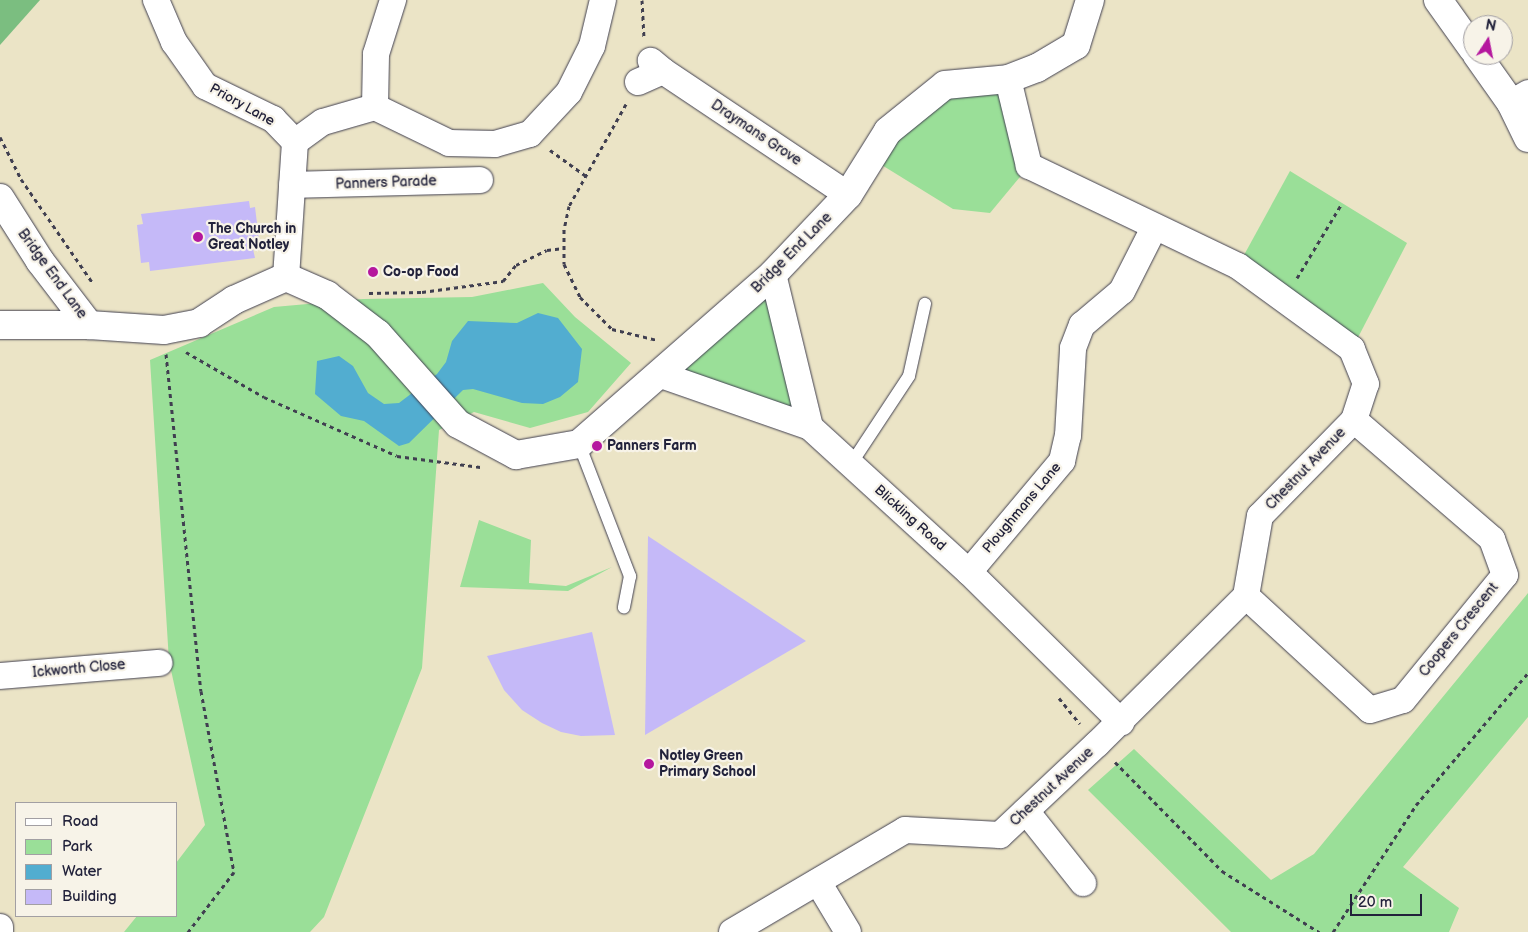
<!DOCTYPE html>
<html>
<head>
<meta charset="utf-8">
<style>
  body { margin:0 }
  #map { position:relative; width:1528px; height:932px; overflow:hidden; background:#ebe4c6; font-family:"Balsamiq Sans",sans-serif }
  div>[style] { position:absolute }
  .green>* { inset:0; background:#9adf98 }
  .forest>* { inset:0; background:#7bbe80 }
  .water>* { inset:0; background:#52add0 }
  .building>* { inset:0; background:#c5b9f8 }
  .path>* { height:3px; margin-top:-1.5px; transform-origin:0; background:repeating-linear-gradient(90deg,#403f50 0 4px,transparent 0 8px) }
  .roads { filter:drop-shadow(0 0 1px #403f50) drop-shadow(0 0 1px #403f50) }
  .service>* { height:12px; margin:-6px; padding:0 6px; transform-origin:6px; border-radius:6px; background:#fff }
  .minor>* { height:26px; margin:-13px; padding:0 13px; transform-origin:13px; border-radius:13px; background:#fff }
  .tertiary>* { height:28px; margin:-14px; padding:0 14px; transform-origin:14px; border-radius:14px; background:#fff }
  .dots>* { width:14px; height:14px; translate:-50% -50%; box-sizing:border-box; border:2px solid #f7f3e8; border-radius:50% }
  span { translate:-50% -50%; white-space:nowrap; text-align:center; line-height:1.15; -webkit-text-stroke:4.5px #f7f3e8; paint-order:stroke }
  .street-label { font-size:14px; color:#22223b }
  .poi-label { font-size:14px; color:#22223b; font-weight:700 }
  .left { translate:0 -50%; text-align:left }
  .legend { position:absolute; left:15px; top:802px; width:162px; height:115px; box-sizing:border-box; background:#f7f3e8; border:1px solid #a29fa3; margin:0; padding:6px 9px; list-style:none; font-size:15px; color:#22223b }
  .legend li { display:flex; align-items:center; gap:10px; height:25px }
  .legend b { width:25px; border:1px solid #a29fa3 }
  .north { position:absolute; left:1463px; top:15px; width:50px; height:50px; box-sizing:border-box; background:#f7f3e8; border:1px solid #a29fa3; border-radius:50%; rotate:11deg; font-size:14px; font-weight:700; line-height:20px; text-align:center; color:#22223b }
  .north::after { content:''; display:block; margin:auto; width:18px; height:22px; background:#b5179e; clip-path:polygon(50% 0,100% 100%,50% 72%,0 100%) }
  .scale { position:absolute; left:1350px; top:894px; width:72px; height:22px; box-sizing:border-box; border:2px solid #22223b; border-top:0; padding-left:6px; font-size:15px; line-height:18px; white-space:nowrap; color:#22223b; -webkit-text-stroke:4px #f7f3e8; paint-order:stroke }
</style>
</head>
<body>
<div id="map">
  <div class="green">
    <div style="clip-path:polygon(1008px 79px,1029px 166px,990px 213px,953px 209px,872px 159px,945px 85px)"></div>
    <div style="clip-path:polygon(1290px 171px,1407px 243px,1352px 349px,1238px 266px)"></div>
    <div style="clip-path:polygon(773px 274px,810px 427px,661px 375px)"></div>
    <div style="clip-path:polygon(543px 283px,575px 317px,631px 363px,588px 412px,530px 428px,474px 412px,439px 430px,422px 668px,324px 917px,310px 932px,124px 932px,137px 916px,176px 916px,176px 863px,205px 825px,169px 661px,150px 360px,274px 307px,363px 299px,472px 297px)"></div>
    <div style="clip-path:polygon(479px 520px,531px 540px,529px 583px,566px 586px,612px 567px,568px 591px,460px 587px)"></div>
    <div style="clip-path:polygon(1528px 593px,1528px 717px,1403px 867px,1459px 908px,1449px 932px,1231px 932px,1088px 790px,1134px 749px,1271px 880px,1314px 854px)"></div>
  </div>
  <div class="forest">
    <div style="clip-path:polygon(0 0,40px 0,0 45px)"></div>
  </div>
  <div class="water">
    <div style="clip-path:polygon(538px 313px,558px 318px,582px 349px,578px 382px,560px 397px,543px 404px,522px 403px,473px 389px,463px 390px,409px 443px,399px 446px,364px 421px,341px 416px,315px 394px,317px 361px,339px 356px,353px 366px,368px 393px,384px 404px,399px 403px,437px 374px,446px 362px,452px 341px,468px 321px,517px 323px)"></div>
  </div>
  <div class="building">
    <div style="clip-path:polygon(249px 201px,250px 208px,255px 207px,260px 248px,253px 249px,255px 258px,150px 271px,149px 262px,141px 263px,137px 225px,143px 224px,141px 214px)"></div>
    <div style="clip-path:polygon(648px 536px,806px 641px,645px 735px)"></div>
    <div style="clip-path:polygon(592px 632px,615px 735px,581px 736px,561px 732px,542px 723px,522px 710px,504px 690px,487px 656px)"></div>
  </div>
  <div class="path">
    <div style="left:642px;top:0;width:37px;rotate:87deg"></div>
    <div style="left:626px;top:104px;width:117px;rotate:119.2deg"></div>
    <div style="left:569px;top:206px;width:25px;rotate:102deg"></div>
    <div style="left:564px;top:230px;width:34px;rotate:90deg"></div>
    <div style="left:564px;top:264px;width:37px;rotate:64deg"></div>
    <div style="left:580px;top:297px;width:45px;rotate:45deg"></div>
    <div style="left:612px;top:329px;width:46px;rotate:13.7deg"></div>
    <div style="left:0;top:137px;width:47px;rotate:63.4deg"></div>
    <div style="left:21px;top:179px;width:125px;rotate:55.4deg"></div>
    <div style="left:550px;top:150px;width:44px;rotate:35.8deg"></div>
    <div style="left:1297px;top:278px;width:87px;rotate:-59deg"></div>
    <div style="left:369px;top:293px;width:53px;rotate:-1.1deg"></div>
    <div style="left:422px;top:292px;width:82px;rotate:-7.7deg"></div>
    <div style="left:503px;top:281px;width:21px;rotate:-51deg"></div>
    <div style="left:516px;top:265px;width:34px;rotate:-26deg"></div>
    <div style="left:547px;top:250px;width:17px;rotate:-7deg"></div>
    <div style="left:186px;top:352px;width:90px;rotate:30deg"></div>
    <div style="left:264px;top:397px;width:145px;rotate:23.9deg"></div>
    <div style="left:397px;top:456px;width:84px;rotate:7.5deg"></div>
    <div style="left:166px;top:354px;width:339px;rotate:84.1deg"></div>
    <div style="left:201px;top:691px;width:184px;rotate:79.7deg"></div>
    <div style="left:234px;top:872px;width:76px;rotate:127.5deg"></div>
    <div style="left:1059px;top:698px;width:33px;rotate:51deg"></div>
    <div style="left:1115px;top:762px;width:153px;rotate:45.5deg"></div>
    <div style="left:1222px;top:871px;width:115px;rotate:32.2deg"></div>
    <div style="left:1333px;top:932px;width:152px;rotate:-56.8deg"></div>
    <div style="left:1416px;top:805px;width:173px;rotate:-49.7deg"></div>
  </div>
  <div class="roads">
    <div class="service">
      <div style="left:579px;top:444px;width:142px;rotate:68.9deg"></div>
      <div style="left:630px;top:576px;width:32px;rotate:101deg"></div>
      <div style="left:851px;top:464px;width:105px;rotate:-56.6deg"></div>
      <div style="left:909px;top:376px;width:74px;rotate:-77.5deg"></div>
    </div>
    <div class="minor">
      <div style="left:156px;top:0;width:46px;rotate:66.8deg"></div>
      <div style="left:174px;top:42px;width:54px;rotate:54.8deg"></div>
      <div style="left:205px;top:86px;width:76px;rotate:25.9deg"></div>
      <div style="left:273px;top:119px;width:32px;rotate:46deg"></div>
      <div style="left:295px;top:142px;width:135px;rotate:93.8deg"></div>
      <div style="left:663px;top:71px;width:223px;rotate:33.8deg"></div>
      <div style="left:638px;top:82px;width:27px;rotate:-24deg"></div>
      <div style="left:663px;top:71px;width:16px;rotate:-140deg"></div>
      <div style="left:1511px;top:103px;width:20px;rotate:-30deg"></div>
      <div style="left:375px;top:107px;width:82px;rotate:25.9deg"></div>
      <div style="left:449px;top:143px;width:46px;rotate:1.2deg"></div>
      <div style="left:495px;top:144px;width:36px;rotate:-16deg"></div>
      <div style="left:530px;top:134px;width:57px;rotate:-47.1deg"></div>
      <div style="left:569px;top:92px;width:51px;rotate:-63.4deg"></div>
      <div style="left:592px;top:46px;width:47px;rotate:-76.6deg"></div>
      <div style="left:295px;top:142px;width:34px;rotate:-36deg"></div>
      <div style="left:323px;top:122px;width:54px;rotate:-16.1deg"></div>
      <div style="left:375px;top:107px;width:53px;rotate:-88.9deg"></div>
      <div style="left:376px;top:54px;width:57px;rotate:-72.5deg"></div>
      <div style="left:292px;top:185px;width:188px;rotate:-1.5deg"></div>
      <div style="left:773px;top:274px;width:157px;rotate:76.4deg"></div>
      <div style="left:661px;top:375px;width:158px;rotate:19.2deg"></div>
      <div style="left:810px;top:427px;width:215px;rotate:42.4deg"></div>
      <div style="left:969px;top:572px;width:214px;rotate:44.6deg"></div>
      <div style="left:969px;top:572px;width:145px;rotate:-50deg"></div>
      <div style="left:1062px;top:461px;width:26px;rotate:-77deg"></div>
      <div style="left:1068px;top:436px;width:88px;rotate:-86.7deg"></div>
      <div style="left:1073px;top:348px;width:25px;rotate:-69deg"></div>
      <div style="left:1082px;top:325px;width:52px;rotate:-40.4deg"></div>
      <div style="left:1122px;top:291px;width:71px;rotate:-63.1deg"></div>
      <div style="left:1246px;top:596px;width:168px;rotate:42.6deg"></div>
      <div style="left:1370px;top:710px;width:34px;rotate:-17deg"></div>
      <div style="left:1403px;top:700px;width:161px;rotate:-50.8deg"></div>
      <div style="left:1505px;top:575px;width:38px;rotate:-110deg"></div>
      <div style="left:1492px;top:539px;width:182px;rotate:-139.2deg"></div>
      <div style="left:0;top:676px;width:160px;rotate:-4.7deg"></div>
      <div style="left:1026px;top:811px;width:92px;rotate:51.6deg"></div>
      <div style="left:818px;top:882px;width:58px;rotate:59deg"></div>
      <div style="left:0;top:927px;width:5px;rotate:90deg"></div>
      <div style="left:732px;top:932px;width:201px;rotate:-30.5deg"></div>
      <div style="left:905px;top:830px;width:95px;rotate:3deg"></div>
      <div style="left:1000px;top:835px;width:133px;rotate:-43.2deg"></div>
      <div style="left:1097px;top:744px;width:210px;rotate:-44.8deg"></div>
      <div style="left:1246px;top:596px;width:81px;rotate:-80.1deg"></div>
      <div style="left:1260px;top:516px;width:134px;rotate:-45.6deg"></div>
      <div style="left:1354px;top:420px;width:38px;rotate:-72deg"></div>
      <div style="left:1366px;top:384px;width:38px;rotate:-112deg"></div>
      <div style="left:1352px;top:349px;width:141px;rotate:-143.9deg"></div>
      <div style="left:1238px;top:266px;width:232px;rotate:-154.4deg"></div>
      <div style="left:1029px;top:166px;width:89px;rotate:-103.6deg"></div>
    </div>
    <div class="tertiary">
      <div style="left:1438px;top:0;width:60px;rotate:54.5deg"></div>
      <div style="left:1477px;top:55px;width:59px;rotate:54.7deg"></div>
      <div style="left:1511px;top:103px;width:39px;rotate:64deg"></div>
      <div style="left:0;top:198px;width:75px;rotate:57.6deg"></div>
      <div style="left:40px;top:261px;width:81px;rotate:52.6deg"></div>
      <div style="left:0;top:325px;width:89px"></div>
      <div style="left:89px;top:325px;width:75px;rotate:3.8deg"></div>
      <div style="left:164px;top:330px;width:36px;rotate:-11deg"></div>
      <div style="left:199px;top:323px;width:42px;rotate:-33.3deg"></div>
      <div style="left:234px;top:300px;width:57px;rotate:-23.9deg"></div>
      <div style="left:286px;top:277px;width:45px;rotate:23.7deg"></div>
      <div style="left:327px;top:295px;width:64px;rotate:37.4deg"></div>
      <div style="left:378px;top:334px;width:120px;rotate:48.4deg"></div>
      <div style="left:458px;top:424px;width:66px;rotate:28.1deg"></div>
      <div style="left:516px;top:455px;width:64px;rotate:-9.9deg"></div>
      <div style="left:579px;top:444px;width:258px;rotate:-41.2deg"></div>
      <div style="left:773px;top:274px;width:109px;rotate:-46.5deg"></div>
      <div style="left:848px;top:195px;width:75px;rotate:-58deg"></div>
      <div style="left:888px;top:131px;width:73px;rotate:-38.9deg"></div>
      <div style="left:945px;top:85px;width:63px;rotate:-5.4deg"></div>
      <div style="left:1008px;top:79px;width:31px;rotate:-21deg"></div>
      <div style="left:1037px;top:68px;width:45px;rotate:-30.5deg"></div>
      <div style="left:1076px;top:45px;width:47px;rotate:-72.7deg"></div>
    </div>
  </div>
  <div class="dots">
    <div style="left:198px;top:237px;background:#b5179e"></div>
    <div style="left:373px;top:272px;background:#b5179e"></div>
    <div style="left:597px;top:446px;background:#b5179e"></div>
    <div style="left:649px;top:764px;background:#b5179e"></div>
  </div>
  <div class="street-label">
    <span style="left:242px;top:105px;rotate:29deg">Priory Lane</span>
    <span style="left:756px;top:133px;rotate:34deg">Draymans Grove</span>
    <span style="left:386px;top:183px;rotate:-2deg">Panners Parade</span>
    <span style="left:792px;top:253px;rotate:-45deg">Bridge End Lane</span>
    <span style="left:52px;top:274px;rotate:54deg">Bridge End Lane</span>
    <span style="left:1306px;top:469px;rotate:-46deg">Chestnut Avenue</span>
    <span style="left:1022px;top:508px;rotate:-50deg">Ploughmans Lane</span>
    <span style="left:910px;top:518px;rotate:42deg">Blickling Road</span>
    <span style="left:1459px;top:630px;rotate:-51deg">Coopers Crescent</span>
    <span style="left:79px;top:669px;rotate:-5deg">Ickworth Close</span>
    <span style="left:1052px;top:787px;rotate:-43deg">Chestnut Avenue</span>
  </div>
  <div class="poi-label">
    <span class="left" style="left:208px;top:237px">The Church in<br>Great Notley</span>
    <span class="left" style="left:383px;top:272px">Co-op Food</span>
    <span class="left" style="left:607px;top:446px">Panners Farm</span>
    <span class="left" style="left:659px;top:764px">Notley Green<br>Primary School</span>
  </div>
  <ul class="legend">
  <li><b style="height:6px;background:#fff"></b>Road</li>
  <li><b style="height:14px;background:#9adf98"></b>Park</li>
  <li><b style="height:14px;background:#52add0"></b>Water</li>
  <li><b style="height:14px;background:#c5b9f8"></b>Building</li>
  </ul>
  <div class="north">N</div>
  <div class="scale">20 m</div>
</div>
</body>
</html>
